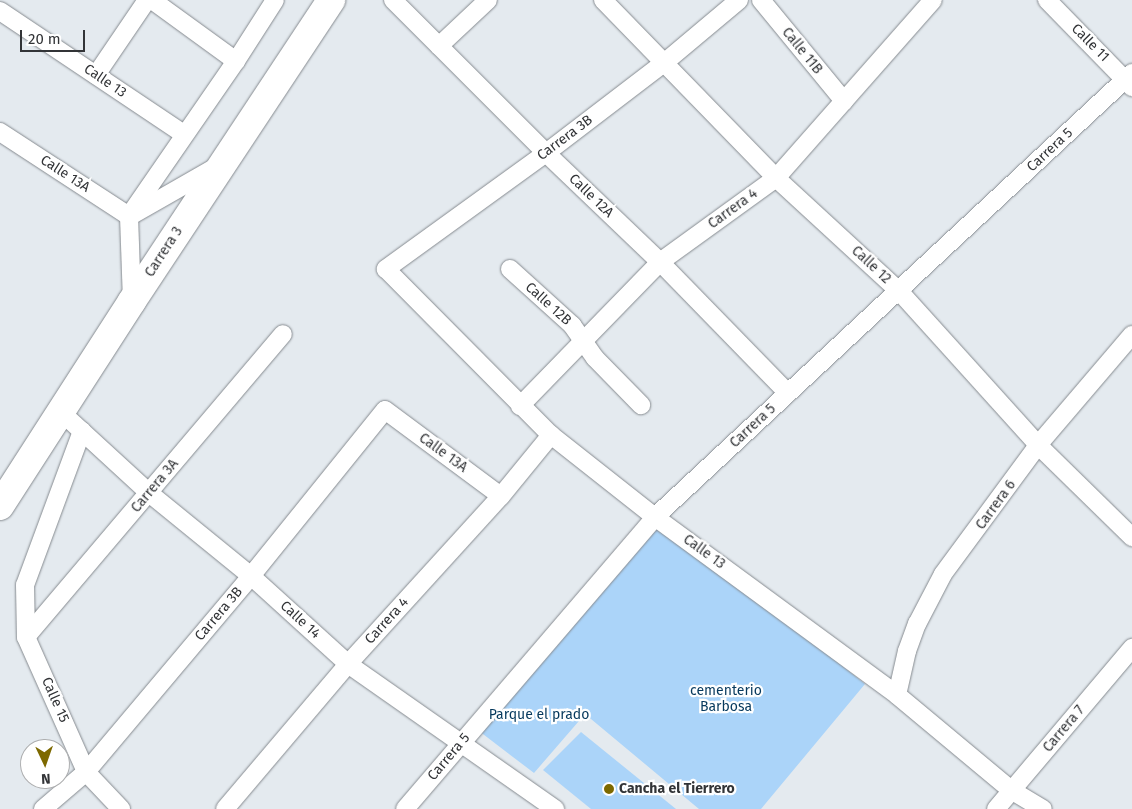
<!DOCTYPE html>
<html>
<head>
<meta charset="utf-8">
<style>
  body { margin:0 }
  #map { position:relative; width:1132px; height:809px; overflow:hidden; background:#e4eaef; font-family:"Fira Sans",sans-serif }
  div>[style] { position:absolute }
  .green>* { inset:0; background:#abd4f9 }
  .roads { filter:drop-shadow(0 0 1px #858a8f) drop-shadow(0 0 1px #858a8f) }
  .minor>* { height:18px; margin:-9px; padding:0 9px; transform-origin:9px; border-radius:9px; background:#fff }
  .primary>* { height:28px; margin:-14px; padding:0 14px; transform-origin:14px; border-radius:14px; background:#fff }
  .dots>* { width:14px; height:14px; translate:-50% -50%; box-sizing:border-box; border:2px solid #fff; border-radius:50% }
  span { translate:-50% -50%; white-space:nowrap; text-align:center; line-height:1.15; -webkit-text-stroke:4.5px #fff; paint-order:stroke }
  .street-label { font-size:14px; color:#323437 }
  .park-label { font-size:14px; color:#06395d }
  .poi-label { font-size:14px; color:#323437; font-weight:700 }
  .left { translate:0 -50%; text-align:left }
  .north { position:absolute; left:20px; top:739px; width:50px; height:50px; box-sizing:border-box; background:#fff; border:1px solid #adaeaf; border-radius:50%; rotate:177deg; font-size:14px; font-weight:700; line-height:20px; text-align:center; color:#323437 }
  .north::after { content:''; display:block; margin:auto; width:18px; height:22px; background:#7d6900; clip-path:polygon(50% 0,100% 100%,50% 72%,0 100%) }
  .scale { position:absolute; left:20px; top:30px; width:65px; height:22px; box-sizing:border-box; border:2px solid #323437; border-top:0; padding-left:6px; font-size:15px; line-height:18px; white-space:nowrap; color:#323437; -webkit-text-stroke:4px #fff; paint-order:stroke }
</style>
</head>
<body>
<div id="map">
  <div class="green">
    <div style="clip-path:polygon(657px 528px,719px 568px,865px 684px,761px 809px,699px 809px,585px 714px,534px 773px,479px 731px)"></div>
    <div style="clip-path:polygon(581px 732px,676px 809px,591px 809px,543px 770px)"></div>
  </div>
  <div class="roads">
    <div class="minor">
      <div style="left:152px;top:0;width:104px;rotate:36deg"></div>
      <div style="left:393px;top:0;width:216px;rotate:45deg"></div>
      <div style="left:546px;top:153px;width:158px;rotate:43.7deg"></div>
      <div style="left:660px;top:262px;width:183px;rotate:45.7deg"></div>
      <div style="left:603px;top:0;width:248px;rotate:45.8deg"></div>
      <div style="left:776px;top:178px;width:167px;rotate:42.6deg"></div>
      <div style="left:899px;top:291px;width:207px;rotate:47.9deg"></div>
      <div style="left:1038px;top:445px;width:132px;rotate:44.4deg"></div>
      <div style="left:739px;top:0;width:97px;rotate:140deg"></div>
      <div style="left:665px;top:62px;width:150px;rotate:142.6deg"></div>
      <div style="left:546px;top:153px;width:198px;rotate:144.1deg"></div>
      <div style="left:386px;top:269px;width:234px;rotate:45.2deg"></div>
      <div style="left:551px;top:435px;width:132px;rotate:38.3deg"></div>
      <div style="left:655px;top:517px;width:300px;rotate:36.3deg"></div>
      <div style="left:897px;top:695px;width:148px;rotate:39.8deg"></div>
      <div style="left:1011px;top:790px;width:37px;rotate:31deg"></div>
      <div style="left:761px;top:0;width:131px;rotate:50.6deg"></div>
      <div style="left:1047px;top:0;width:122px;rotate:45.7deg"></div>
      <div style="left:0;top:11px;width:221px;rotate:33.8deg"></div>
      <div style="left:439px;top:46px;width:67px;rotate:-43.2deg"></div>
      <div style="left:96px;top:75px;width:91px;rotate:-55.8deg"></div>
      <div style="left:0;top:132px;width:154px;rotate:33.1deg"></div>
      <div style="left:132px;top:215px;width:97px;rotate:-29.7deg"></div>
      <div style="left:129px;top:216px;width:188px;rotate:-55.4deg"></div>
      <div style="left:236px;top:61px;width:72px;rotate:-57.4deg"></div>
      <div style="left:129px;top:216px;width:85px;rotate:88deg"></div>
      <div style="left:510px;top:269px;width:84px;rotate:42.1deg"></div>
      <div style="left:572px;top:325px;width:40px;rotate:55.1deg"></div>
      <div style="left:595px;top:358px;width:66px;rotate:45.6deg"></div>
      <div style="left:520px;top:406px;width:201px;rotate:-45.8deg"></div>
      <div style="left:660px;top:262px;width:143px;rotate:-35.9deg"></div>
      <div style="left:776px;top:178px;width:237px;rotate:-48.6deg"></div>
      <div style="left:61px;top:412px;width:120px;rotate:42.6deg"></div>
      <div style="left:149px;top:493px;width:132px;rotate:39.1deg"></div>
      <div style="left:251px;top:576px;width:131px;rotate:42.2deg"></div>
      <div style="left:348px;top:664px;width:253px;rotate:35deg"></div>
      <div style="left:82px;top:431px;width:164px;rotate:110.3deg"></div>
      <div style="left:25px;top:585px;width:52px;rotate:88.9deg"></div>
      <div style="left:26px;top:637px;width:148px;rotate:66deg"></div>
      <div style="left:86px;top:772px;width:51px;rotate:46.6deg"></div>
      <div style="left:26px;top:637px;width:397px;rotate:-49.7deg"></div>
      <div style="left:897px;top:695px;width:45px;rotate:-77.2deg"></div>
      <div style="left:907px;top:651px;width:29px;rotate:-70deg"></div>
      <div style="left:917px;top:624px;width:56px;rotate:-62.5deg"></div>
      <div style="left:943px;top:574px;width:160px;rotate:-53.6deg"></div>
      <div style="left:1038px;top:445px;width:145px;rotate:-49.5deg"></div>
      <div style="left:43px;top:809px;width:57px;rotate:-40.7deg"></div>
      <div style="left:86px;top:772px;width:256px;rotate:-49.9deg"></div>
      <div style="left:251px;top:576px;width:213px;rotate:-51.1deg"></div>
      <div style="left:385px;top:410px;width:144px;rotate:36.6deg"></div>
      <div style="left:225px;top:809px;width:190px;rotate:-49.7deg"></div>
      <div style="left:348px;top:664px;width:227px;rotate:-47.7deg"></div>
      <div style="left:501px;top:496px;width:79px;rotate:-50.7deg"></div>
      <div style="left:405px;top:809px;width:384px;rotate:-49.4deg"></div>
      <div style="left:655px;top:517px;width:652px;rotate:-42.95deg"></div>
      <div style="left:996px;top:809px;width:211px;rotate:-49.8deg"></div>
    </div>
    <div class="primary">
      <div style="left:0;top:506px;width:244px;rotate:-57.2deg"></div>
      <div style="left:132px;top:301px;width:361px;rotate:-56.5deg"></div>
    </div>
  </div>
  <div class="dots">
    <div style="left:609px;top:789px;background:#7d6900"></div>
  </div>
  <div class="street-label">
    <span style="left:1090px;top:43px;rotate:45deg">Calle 11</span>
    <span style="left:802px;top:51px;rotate:51deg">Calle 11B</span>
    <span style="left:105px;top:81px;rotate:34deg">Calle 13</span>
    <span style="left:565px;top:138px;rotate:-37deg">Carrera 3B</span>
    <span style="left:1050px;top:150px;rotate:-43deg">Carrera 5</span>
    <span style="left:65px;top:174px;rotate:33deg">Calle 13A</span>
    <span style="left:591px;top:196px;rotate:44deg">Calle 12A</span>
    <span style="left:733px;top:209px;rotate:-36deg">Carrera 4</span>
    <span style="left:164px;top:252px;rotate:-57deg">Carrera 3</span>
    <span style="left:871px;top:265px;rotate:43deg">Calle 12</span>
    <span style="left:548px;top:304px;rotate:42deg">Calle 12B</span>
    <span style="left:753px;top:426px;rotate:-43deg">Carrera 5</span>
    <span style="left:443px;top:453px;rotate:36deg">Calle 13A</span>
    <span style="left:155px;top:486px;rotate:-50deg">Carrera 3A</span>
    <span style="left:996px;top:505px;rotate:-54deg">Carrera 6</span>
    <span style="left:704px;top:552px;rotate:36deg">Calle 13</span>
    <span style="left:219px;top:614px;rotate:-50deg">Carrera 3B</span>
    <span style="left:300px;top:620px;rotate:42deg">Calle 14</span>
    <span style="left:387px;top:621px;rotate:-48deg">Carrera 4</span>
    <span style="left:55px;top:700px;rotate:66deg">Calle 15</span>
    <span style="left:1064px;top:729px;rotate:-50deg">Carrera 7</span>
    <span style="left:449px;top:757px;rotate:-50deg">Carrera 5</span>
  </div>
  <div class="park-label">
    <span style="left:726px;top:699px">cementerio<br>Barbosa</span>
    <span style="left:539px;top:715px">Parque el prado</span>
  </div>
  <div class="poi-label">
    <span class="left" style="left:619px;top:789px">Cancha el Tierrero</span>
  </div>
  <div class="north">N</div>
  <div class="scale">20 m</div>
</div>
</body>
</html>
